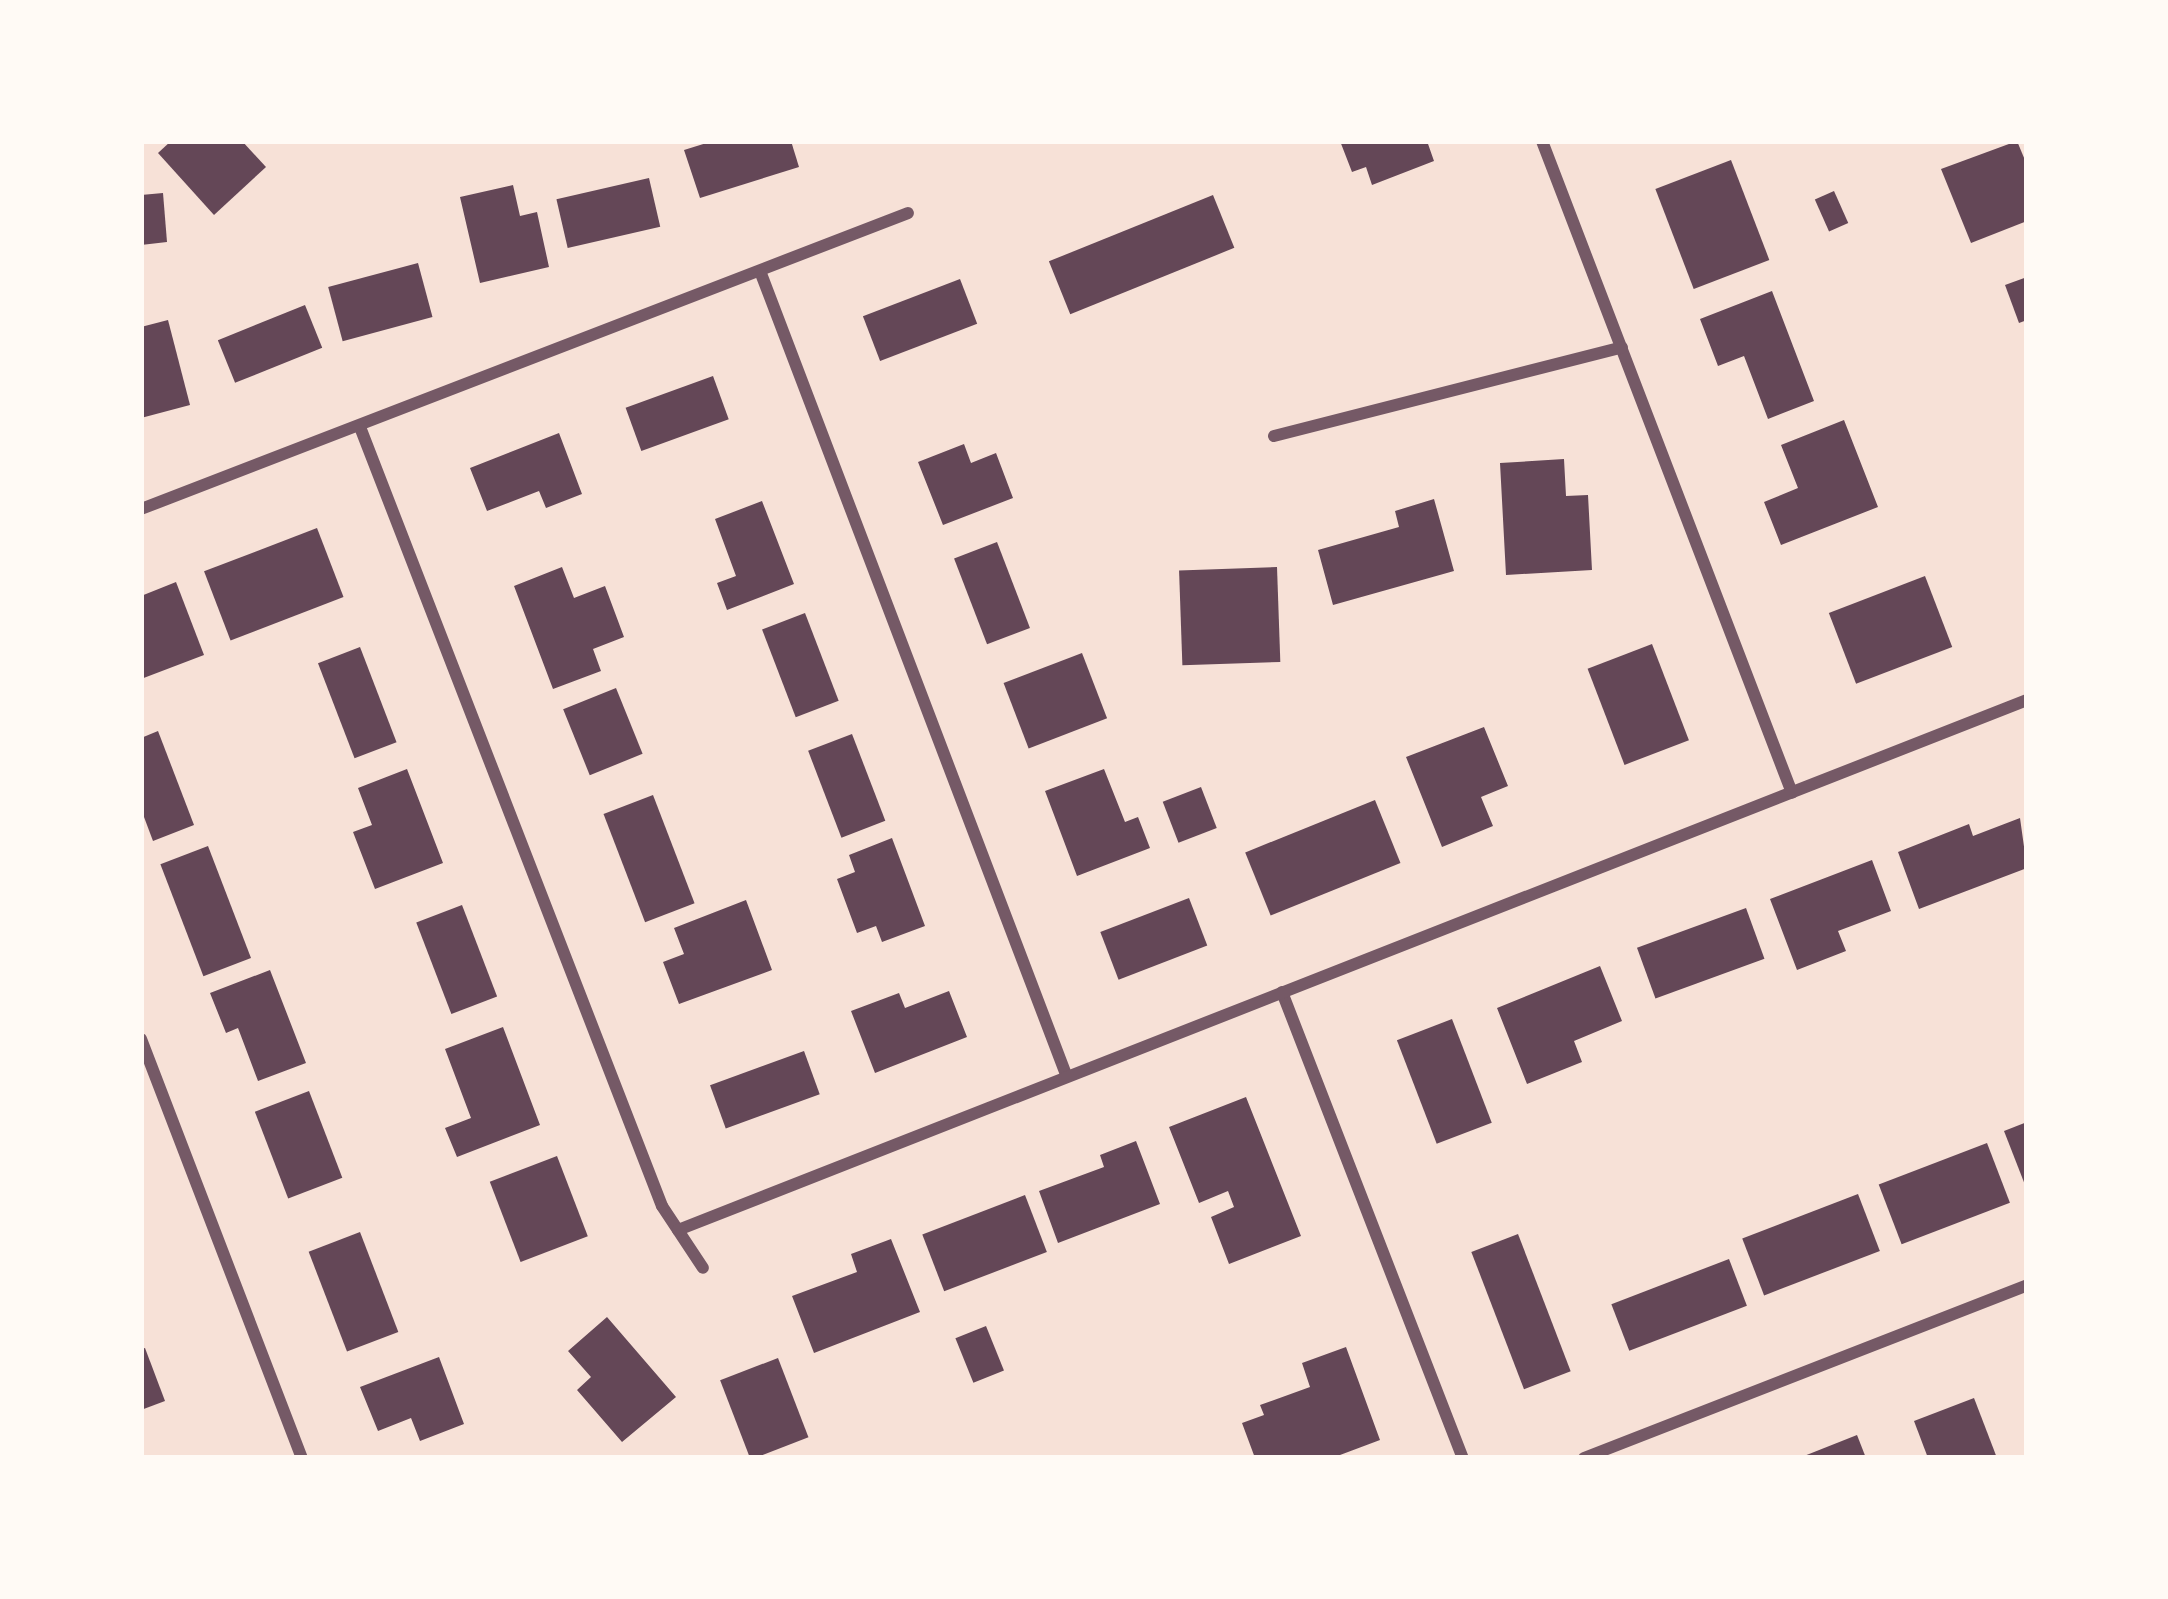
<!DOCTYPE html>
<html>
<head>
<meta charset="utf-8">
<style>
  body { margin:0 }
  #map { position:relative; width:2168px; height:1599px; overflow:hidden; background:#f7e1d7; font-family:Inter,sans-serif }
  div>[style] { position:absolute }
  .building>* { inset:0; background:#644757; transform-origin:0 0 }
  .minor>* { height:12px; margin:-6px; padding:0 6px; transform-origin:6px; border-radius:6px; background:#755966 }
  span { translate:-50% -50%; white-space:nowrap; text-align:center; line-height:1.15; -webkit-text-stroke:10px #fffaf5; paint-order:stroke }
  .frame { position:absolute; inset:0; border:144px solid #fffaf5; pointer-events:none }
</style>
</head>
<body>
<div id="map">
  <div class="building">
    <div style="clip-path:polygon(171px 141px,242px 141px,266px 167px,214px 215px,158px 153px)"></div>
    <div style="clip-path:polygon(713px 141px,791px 141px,799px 167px,700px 198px,684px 150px)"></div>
    <div style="clip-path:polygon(1340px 141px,1427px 141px,1434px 161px,1372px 185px,1366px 167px,1352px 172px)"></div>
    <div style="clip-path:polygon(2017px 141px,2027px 165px,2027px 221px,1971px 243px,1941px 169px)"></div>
    <div style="left:1731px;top:160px;width:107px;height:81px;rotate:69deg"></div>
    <div style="left:649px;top:178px;width:50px;height:95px;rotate:77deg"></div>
    <div style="clip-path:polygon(513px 185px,520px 216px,537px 212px,549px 267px,480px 283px,460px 197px)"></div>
    <div style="left:1834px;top:191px;width:35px;height:21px;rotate:66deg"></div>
    <div style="clip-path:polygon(163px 193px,167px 242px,141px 245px,141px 195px)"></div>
    <div style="left:1213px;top:195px;width:57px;height:177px;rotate:68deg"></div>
    <div style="left:418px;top:263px;width:56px;height:93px;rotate:75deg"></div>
    <div style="clip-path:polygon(2027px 277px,2027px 320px,2019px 323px,2005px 285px)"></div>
    <div style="left:960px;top:279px;width:48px;height:104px;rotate:69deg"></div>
    <div style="clip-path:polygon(1772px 291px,1814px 401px,1768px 419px,1744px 356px,1718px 366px,1700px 319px)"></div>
    <div style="left:305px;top:305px;width:46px;height:94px;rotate:68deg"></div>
    <div style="clip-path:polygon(168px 320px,190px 405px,141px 418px,141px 327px)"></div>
    <div style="left:713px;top:376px;width:46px;height:93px;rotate:70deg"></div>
    <div style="clip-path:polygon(1844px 420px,1878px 507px,1781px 545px,1764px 502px,1798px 488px,1781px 445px)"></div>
    <div style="clip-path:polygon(559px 433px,582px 494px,546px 508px,539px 491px,487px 511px,470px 468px)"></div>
    <div style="clip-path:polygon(964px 444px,971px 463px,996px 453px,1013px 498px,943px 525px,918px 462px)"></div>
    <div style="clip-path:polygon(1564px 459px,1566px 496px,1588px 495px,1592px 570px,1506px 575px,1500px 463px)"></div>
    <div style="clip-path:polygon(1434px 499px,1454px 571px,1333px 605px,1318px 550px,1399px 527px,1395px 511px)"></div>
    <div style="clip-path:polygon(762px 501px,794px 584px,727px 610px,717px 583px,736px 576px,715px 519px)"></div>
    <div style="left:317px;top:528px;width:74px;height:121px;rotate:69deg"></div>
    <div style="left:997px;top:542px;width:92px;height:46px;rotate:69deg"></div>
    <div style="clip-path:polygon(562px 567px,574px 598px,605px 586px,624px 637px,593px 649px,601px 671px,553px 689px,514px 586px)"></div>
    <div style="left:1277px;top:567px;width:95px;height:98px;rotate:88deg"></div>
    <div style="left:1925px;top:576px;width:76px;height:103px;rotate:69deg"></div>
    <div style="clip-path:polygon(176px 582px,204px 655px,141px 679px,141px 596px)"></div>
    <div style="left:805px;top:613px;width:94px;height:46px;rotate:69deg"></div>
    <div style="left:1652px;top:644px;width:103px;height:69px;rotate:69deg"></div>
    <div style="left:360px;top:647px;width:102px;height:45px;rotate:69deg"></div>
    <div style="left:1082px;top:653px;width:70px;height:84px;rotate:69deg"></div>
    <div style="left:616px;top:688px;width:71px;height:57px;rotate:68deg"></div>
    <div style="clip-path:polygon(1484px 727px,1508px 786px,1481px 797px,1493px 826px,1442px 847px,1406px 757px)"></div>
    <div style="clip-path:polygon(158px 731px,194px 825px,153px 841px,141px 809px,141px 738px)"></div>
    <div style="left:852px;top:734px;width:93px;height:47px;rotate:69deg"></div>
    <div style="clip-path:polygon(407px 769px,443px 863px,375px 889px,353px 832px,372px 825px,358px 788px)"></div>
    <div style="clip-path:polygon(1104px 769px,1125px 822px,1138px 817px,1150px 848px,1077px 876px,1045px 791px)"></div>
    <div style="left:1201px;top:787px;width:44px;height:41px;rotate:69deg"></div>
    <div style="left:653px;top:795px;width:116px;height:53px;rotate:69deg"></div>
    <div style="left:1375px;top:800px;width:68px;height:140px;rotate:68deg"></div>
    <div style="clip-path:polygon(2020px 818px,2027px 868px,1919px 909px,1898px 852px,1969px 824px,1973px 836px)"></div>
    <div style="clip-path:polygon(892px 838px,925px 926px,882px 942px,876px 926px,857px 933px,837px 879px,855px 872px,849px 855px)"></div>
    <div style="left:208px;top:846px;width:120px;height:51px;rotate:69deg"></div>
    <div style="clip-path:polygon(1872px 860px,1891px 911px,1838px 931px,1846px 951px,1797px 970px,1770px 899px)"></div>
    <div style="left:1189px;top:898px;width:51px;height:95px;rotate:69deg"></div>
    <div style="clip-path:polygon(746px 900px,772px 970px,679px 1004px,663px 962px,684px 954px,674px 928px)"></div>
    <div style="left:462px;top:905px;width:98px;height:49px;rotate:69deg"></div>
    <div style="left:1746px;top:908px;width:54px;height:116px;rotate:70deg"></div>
    <div style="clip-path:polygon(1600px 966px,1622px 1021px,1574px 1041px,1582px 1062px,1527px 1084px,1497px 1008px)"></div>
    <div style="clip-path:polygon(270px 970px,306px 1063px,258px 1081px,238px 1028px,226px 1033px,210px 993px)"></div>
    <div style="clip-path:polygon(949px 991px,967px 1037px,875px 1073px,851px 1011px,899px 993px,905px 1008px)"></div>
    <div style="left:1452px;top:1019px;width:111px;height:59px;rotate:69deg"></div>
    <div style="clip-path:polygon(503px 1027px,540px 1125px,457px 1157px,445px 1128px,471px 1118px,445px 1049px)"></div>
    <div style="left:804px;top:1051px;width:46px;height:100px;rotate:70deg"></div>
    <div style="left:309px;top:1091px;width:93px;height:58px;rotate:69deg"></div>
    <div style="clip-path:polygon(1246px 1097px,1301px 1236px,1229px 1264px,1211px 1217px,1234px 1207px,1228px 1191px,1199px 1203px,1169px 1127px)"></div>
    <div style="clip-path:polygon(2027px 1122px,2027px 1190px,2004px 1131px)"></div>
    <div style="clip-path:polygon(1136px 1141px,1160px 1204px,1058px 1243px,1039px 1191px,1104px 1167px,1100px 1155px)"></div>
    <div style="left:1987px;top:1143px;width:64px;height:116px;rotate:69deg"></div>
    <div style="left:557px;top:1156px;width:86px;height:72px;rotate:69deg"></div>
    <div style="left:1858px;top:1194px;width:61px;height:124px;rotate:69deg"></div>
    <div style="left:1025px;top:1195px;width:61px;height:110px;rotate:69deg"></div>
    <div style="left:360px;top:1232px;width:107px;height:55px;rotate:69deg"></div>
    <div style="left:1518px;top:1234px;width:147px;height:50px;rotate:69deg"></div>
    <div style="clip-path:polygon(891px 1239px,920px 1312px,814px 1353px,792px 1296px,857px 1272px,851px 1254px)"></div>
    <div style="left:1729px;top:1259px;width:50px;height:126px;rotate:69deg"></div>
    <div style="clip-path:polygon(607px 1317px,676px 1397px,622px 1442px,577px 1390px,591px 1377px,568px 1351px)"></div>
    <div style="left:986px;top:1326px;width:48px;height:33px;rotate:68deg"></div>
    <div style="clip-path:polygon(1346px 1347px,1380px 1440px,1332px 1458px,1255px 1458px,1242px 1423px,1264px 1415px,1260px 1405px,1310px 1387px,1302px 1363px)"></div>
    <div style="clip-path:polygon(145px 1348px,165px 1401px,141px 1410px,141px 1349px)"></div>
    <div style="clip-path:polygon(439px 1357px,464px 1424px,420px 1441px,411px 1418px,378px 1431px,360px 1387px)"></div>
    <div style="left:778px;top:1358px;width:85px;height:62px;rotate:69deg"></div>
    <div style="clip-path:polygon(1974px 1398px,1997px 1458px,1928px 1458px,1914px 1421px)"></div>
    <div style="clip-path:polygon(1857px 1435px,1866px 1458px,1799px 1458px)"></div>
  </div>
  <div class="minor">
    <div style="left:1542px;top:141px;width:698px;rotate:69.02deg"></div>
    <div style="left:760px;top:271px;width:862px;rotate:69.15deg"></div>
    <div style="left:360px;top:427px;width:835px;rotate:68.81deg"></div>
    <div style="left:662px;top:1206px;width:74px;rotate:56.5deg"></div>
    <div style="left:1274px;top:436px;width:359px;rotate:-14.3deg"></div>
    <div style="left:141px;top:509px;width:822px;rotate:-21.1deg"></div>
    <div style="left:1282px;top:992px;width:500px;rotate:68.8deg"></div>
    <div style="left:141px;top:1039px;width:449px;rotate:69deg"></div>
    <div style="left:678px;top:1230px;width:1449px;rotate:-21.45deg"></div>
    <div style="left:1584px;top:1458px;width:476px;rotate:-21.3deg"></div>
  </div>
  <div class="frame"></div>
</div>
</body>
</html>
